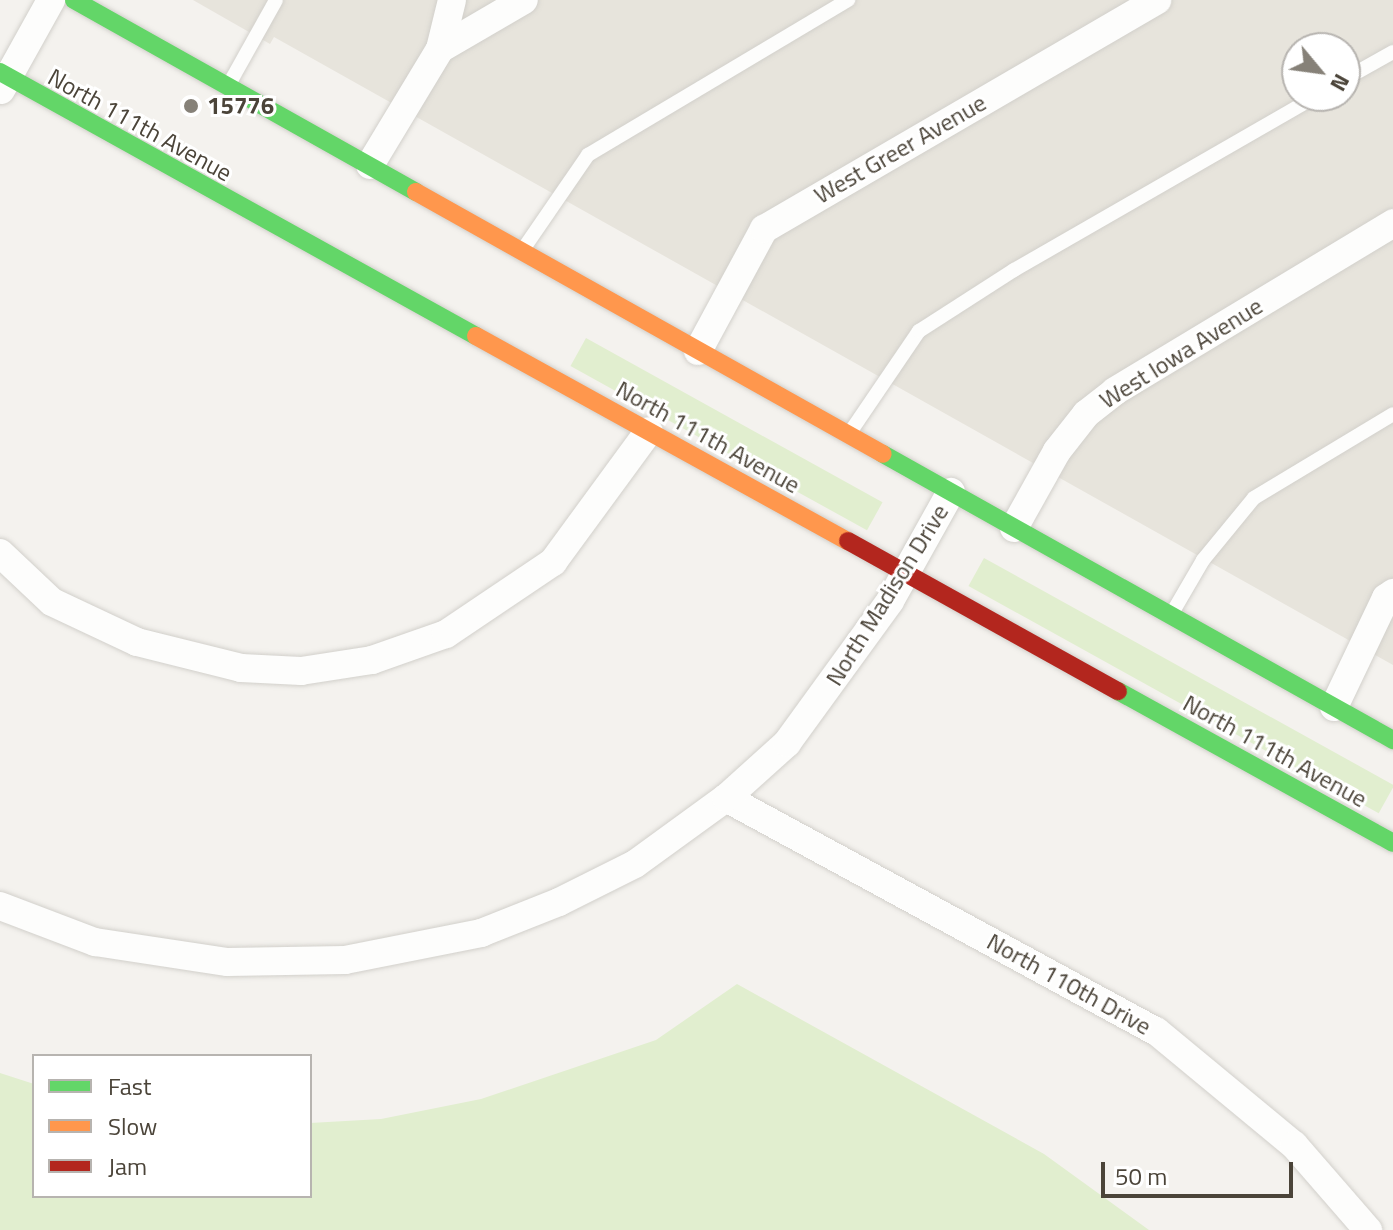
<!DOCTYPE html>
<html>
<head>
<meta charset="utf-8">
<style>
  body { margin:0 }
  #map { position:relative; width:1393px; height:1230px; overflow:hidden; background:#f4f2ee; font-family:"Titillium Web",sans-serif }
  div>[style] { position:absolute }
  .residential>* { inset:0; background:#e7e4dc }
  .green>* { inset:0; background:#e1eecf; transform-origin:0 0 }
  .roads { filter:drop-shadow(0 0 2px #d2d0cb) drop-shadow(0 0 2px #d2d0cb) }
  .lane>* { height:14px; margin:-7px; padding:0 7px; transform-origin:7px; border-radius:7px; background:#fdfdfc }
  .street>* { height:28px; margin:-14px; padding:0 14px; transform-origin:14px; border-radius:14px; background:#fdfdfc }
  .fast>* { height:18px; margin:-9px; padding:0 9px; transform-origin:9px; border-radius:9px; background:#63d668 }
  .slow>* { height:18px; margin:-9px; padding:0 9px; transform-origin:9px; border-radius:9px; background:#ff974d }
  .jam>* { height:18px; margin:-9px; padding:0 9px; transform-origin:9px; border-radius:9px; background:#b3261e }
  .dots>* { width:22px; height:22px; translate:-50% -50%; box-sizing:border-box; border:4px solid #fff; border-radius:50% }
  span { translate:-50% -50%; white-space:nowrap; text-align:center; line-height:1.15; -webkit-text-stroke:6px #fff; paint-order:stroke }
  .poi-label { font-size:24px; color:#4b4439; font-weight:700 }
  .left { translate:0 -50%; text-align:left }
  .street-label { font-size:24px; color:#4b4439 }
  .legend { position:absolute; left:32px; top:1054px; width:280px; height:144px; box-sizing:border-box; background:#fff; border:2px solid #b7b4b0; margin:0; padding:10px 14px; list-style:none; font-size:24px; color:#4b4439 }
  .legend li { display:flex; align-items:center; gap:16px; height:40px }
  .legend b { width:40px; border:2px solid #b7b4b0 }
  .north { position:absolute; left:1281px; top:32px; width:80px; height:80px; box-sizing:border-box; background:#fff; border:2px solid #b7b4b0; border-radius:50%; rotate:119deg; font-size:22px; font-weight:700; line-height:32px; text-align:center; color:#4b4439 }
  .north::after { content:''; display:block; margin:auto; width:28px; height:36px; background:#868178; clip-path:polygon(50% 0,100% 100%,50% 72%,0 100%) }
  .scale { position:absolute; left:1101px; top:1162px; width:192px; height:36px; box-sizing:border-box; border:4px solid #4b4439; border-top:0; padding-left:10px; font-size:24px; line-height:28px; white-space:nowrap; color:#4b4439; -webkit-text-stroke:6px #fff; paint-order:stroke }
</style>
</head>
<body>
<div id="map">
  <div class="residential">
    <div style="clip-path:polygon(evenodd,193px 0,1393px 0,1393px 665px,274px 37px,270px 44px,193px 0,1297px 48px,1345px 48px,1345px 96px,1297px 96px,1297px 48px)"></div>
  </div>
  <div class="green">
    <div style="left:586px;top:338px;width:339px;height:32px;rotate:29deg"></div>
    <div style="left:984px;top:558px;width:469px;height:32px;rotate:29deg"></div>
    <div style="clip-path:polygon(737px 984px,1044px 1154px,1149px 1230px,0 1230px,0 1073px,34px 1084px,34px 1196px,310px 1196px,310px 1123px,381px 1119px,481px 1099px,656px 1040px)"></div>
  </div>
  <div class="roads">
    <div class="lane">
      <div style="left:1345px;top:79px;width:55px;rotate:-29.4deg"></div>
      <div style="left:228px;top:86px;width:98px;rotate:-60.8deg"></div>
      <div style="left:524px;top:248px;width:113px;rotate:-55.5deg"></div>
      <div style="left:588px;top:155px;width:303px;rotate:-30.8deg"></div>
      <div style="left:851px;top:431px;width:121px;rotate:-55.8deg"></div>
      <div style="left:919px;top:331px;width:113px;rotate:-32.7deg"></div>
      <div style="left:1014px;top:270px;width:349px;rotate:-29.9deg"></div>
      <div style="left:1171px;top:615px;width:64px;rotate:-59.8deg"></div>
      <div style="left:1203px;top:560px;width:80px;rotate:-50.6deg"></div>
      <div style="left:1254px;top:498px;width:162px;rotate:-31.1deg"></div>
    </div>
    <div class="street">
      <div style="left:440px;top:49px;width:50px;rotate:-76.2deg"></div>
      <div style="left:1px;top:90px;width:103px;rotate:-60.9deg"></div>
      <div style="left:370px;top:165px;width:135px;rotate:-58.9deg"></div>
      <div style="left:440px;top:49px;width:97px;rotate:-30.3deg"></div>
      <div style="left:698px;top:351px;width:139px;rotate:-61.6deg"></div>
      <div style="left:764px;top:229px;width:455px;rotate:-30.2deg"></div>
      <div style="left:1014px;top:528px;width:88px;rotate:-60.8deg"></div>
      <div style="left:1057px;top:451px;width:47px;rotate:-51.9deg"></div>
      <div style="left:1086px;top:414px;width:37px;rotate:-38deg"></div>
      <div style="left:1115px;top:391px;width:325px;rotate:-31.1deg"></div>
      <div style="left:0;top:553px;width:71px;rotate:43.3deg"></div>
      <div style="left:52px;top:602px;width:94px;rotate:25.2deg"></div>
      <div style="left:137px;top:642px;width:107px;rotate:14deg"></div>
      <div style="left:241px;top:668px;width:60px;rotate:2.9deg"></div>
      <div style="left:301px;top:671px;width:72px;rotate:-8.8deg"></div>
      <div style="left:372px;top:660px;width:78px;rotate:-19.4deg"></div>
      <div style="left:446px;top:634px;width:129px;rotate:-33.9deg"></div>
      <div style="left:553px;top:562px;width:162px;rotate:-53.8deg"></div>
      <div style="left:1334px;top:707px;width:121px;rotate:-64.5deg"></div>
      <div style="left:1386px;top:598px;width:9px;rotate:-36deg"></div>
      <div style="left:726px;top:798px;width:489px;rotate:28.5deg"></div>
      <div style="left:1156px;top:1031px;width:179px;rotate:39.6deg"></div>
      <div style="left:1294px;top:1145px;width:113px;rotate:49deg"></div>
      <div style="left:0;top:906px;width:102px;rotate:20.8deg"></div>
      <div style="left:95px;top:942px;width:134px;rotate:8.6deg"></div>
      <div style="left:228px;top:962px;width:117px;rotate:-1deg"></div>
      <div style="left:345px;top:960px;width:139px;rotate:-11.2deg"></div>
      <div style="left:481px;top:933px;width:84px;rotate:-21.7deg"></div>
      <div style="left:559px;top:902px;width:85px;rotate:-26.6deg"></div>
      <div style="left:635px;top:864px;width:112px;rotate:-36deg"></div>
      <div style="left:726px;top:798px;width:82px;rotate:-42deg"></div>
      <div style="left:787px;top:743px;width:175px;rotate:-54deg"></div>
      <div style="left:890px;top:601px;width:125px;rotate:-60.8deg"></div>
    </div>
    <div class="fast">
      <div style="left:74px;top:0;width:392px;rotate:29.3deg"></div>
      <div style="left:0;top:72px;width:544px;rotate:29.01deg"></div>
      <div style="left:883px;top:454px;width:585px;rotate:29.28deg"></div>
      <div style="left:1118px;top:691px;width:314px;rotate:28.9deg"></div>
    </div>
    <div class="slow">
      <div style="left:416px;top:192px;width:535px;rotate:29.29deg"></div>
      <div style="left:476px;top:336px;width:425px;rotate:28.9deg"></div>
    </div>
    <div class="jam">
      <div style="left:848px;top:541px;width:309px;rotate:29.1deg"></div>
    </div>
  </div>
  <div class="dots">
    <div style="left:191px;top:106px;background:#868178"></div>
  </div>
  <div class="poi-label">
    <span class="left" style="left:207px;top:106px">15776</span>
  </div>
  <div class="street-label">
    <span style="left:140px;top:125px;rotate:29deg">North 111th Avenue</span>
    <span style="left:900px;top:149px;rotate:-30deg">West Greer Avenue</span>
    <span style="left:1181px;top:353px;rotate:-32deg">West Iowa Avenue</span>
    <span style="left:708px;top:437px;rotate:29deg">North 111th Avenue</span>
    <span style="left:887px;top:595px;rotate:-58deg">North Madison Drive</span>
    <span style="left:1275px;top:751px;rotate:29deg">North 111th Avenue</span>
    <span style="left:1069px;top:984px;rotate:29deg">North 110th Drive</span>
  </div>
  <ul class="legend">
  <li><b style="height:10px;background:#63d668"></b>Fast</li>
  <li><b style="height:10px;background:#ff974d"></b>Slow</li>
  <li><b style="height:10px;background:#b3261e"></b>Jam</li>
  </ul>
  <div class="north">N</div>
  <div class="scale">50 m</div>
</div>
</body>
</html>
